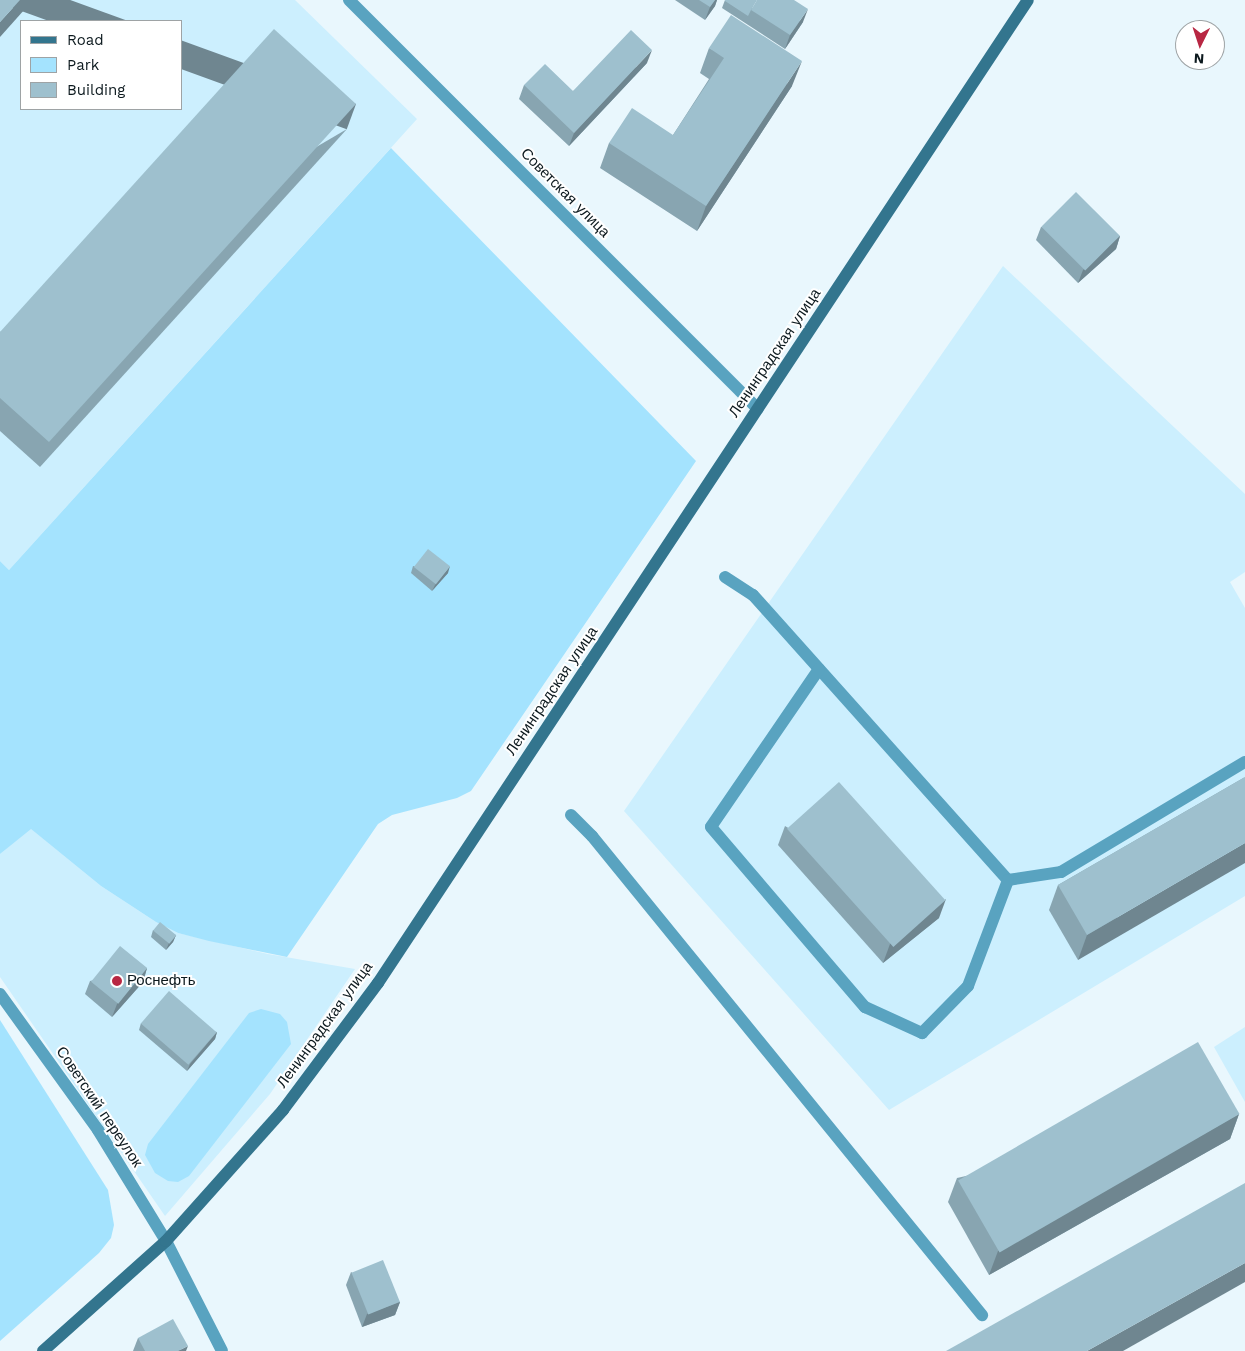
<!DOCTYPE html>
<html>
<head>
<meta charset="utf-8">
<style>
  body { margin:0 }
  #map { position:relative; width:1245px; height:1351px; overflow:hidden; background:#e9f7fd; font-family:"Work Sans",sans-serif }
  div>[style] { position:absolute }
  .built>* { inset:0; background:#cceffe }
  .green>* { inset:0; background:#a4e3fe }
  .lane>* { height:12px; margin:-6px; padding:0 6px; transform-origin:6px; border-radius:6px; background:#59a3c0 }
  .street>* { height:12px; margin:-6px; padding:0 6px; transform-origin:6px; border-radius:6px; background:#59a3c0 }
  .secondary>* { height:12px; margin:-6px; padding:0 6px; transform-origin:6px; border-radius:6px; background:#33758e }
  .wall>* { inset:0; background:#88a5b1 }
  .shaded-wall>* { inset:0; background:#6f8690; transform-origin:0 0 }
  .building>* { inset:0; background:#9ec0ce; transform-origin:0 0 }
  .dots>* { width:14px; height:14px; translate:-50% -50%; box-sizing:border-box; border:2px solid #fff; border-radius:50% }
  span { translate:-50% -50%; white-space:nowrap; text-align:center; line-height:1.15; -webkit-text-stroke:4px #fff; paint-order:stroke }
  .street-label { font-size:15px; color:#0c191e }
  .poi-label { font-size:15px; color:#0c191e }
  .left { translate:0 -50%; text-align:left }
  .legend { position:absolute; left:20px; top:20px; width:162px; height:90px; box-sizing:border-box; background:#fff; border:1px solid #9ea3a5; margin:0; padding:6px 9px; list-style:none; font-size:15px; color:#0c191e }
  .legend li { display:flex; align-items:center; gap:10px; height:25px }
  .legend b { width:25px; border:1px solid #9ea3a5 }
  .north { position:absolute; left:1175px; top:20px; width:50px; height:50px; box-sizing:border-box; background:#fff; border:1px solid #9ea3a5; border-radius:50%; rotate:184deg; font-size:14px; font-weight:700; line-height:20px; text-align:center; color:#0c191e }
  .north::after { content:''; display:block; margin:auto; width:18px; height:22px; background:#b82743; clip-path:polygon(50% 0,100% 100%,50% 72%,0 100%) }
</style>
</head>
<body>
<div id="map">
  <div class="built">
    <div style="clip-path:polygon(evenodd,0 0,295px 0,417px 119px,9px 570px,0 561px,0 0,21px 21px,181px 21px,181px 109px,21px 109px,21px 21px)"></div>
    <div style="clip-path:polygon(1003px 266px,1245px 494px,1245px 572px,1230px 582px,1245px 608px,1245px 896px,889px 1110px,624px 811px)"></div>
    <div style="clip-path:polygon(30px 828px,101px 886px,156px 922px,178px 933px,268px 954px,355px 969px,270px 1094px,165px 1216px,0 977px,0 854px)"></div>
    <div style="clip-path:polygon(1245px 1027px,1245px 1102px,1214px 1047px)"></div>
  </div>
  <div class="green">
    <div style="clip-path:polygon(391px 148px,696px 461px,471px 791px,457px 798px,392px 815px,378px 824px,287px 957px,209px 941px,178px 933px,156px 922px,101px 886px,31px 829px,0 854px,0 561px,9px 570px)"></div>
    <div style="clip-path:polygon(261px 1009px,280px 1014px,287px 1022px,291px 1044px,189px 1176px,178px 1182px,168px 1181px,155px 1173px,145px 1155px,148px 1144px,249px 1013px)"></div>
    <div style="clip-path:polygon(0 1020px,108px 1190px,114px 1225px,111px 1238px,99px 1253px,0 1341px)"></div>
  </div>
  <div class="lane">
    <div style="left:725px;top:577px;width:33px;rotate:33deg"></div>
    <div style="left:753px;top:595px;width:382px;rotate:48.2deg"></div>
    <div style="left:1008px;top:880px;width:54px;rotate:-8.6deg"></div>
    <div style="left:1061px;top:872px;width:214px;rotate:-30.9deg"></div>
    <div style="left:819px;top:669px;width:191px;rotate:124.4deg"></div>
    <div style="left:711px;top:827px;width:237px;rotate:49.5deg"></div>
    <div style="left:865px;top:1007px;width:63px;rotate:24.5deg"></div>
    <div style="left:922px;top:1033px;width:66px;rotate:-45.6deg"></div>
    <div style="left:968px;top:986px;width:113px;rotate:-69.3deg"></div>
    <div style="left:571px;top:815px;width:30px;rotate:45deg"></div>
    <div style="left:592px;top:836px;width:618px;rotate:50.85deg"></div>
  </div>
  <div class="street">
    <div style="left:349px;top:0;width:578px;rotate:45deg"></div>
    <div style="left:0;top:994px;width:168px;rotate:54.2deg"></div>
    <div style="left:98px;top:1130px;width:130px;rotate:58.5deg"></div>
    <div style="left:166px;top:1241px;width:123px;rotate:63deg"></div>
  </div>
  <div class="secondary">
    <div style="left:43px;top:1351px;width:165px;rotate:-41.8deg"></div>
    <div style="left:166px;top:1241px;width:176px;rotate:-48.2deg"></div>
    <div style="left:283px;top:1110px;width:159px;rotate:-53.2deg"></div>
    <div style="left:378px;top:983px;width:1178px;rotate:-56.53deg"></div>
  </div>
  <div class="wall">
    <div style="clip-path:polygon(675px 0,717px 0,715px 6px,705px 20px)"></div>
    <div style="clip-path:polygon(725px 0,803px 22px,785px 49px,722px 8px)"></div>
    <div style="clip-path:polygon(709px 48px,792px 86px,697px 231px,600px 168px,609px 143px,673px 135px,709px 79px,700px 73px)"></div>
    <div style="clip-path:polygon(647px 63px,569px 146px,519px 99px,524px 85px,573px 91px)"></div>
    <div style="clip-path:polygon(347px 129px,40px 467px,0 431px,0 332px)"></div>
    <div style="clip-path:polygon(1041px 227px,1120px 236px,1116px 249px,1078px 283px,1036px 240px)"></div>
    <div style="clip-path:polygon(413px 566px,448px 573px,432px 591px,411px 573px)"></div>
    <div style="clip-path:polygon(1245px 777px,1078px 960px,1049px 910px,1058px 885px)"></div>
    <div style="clip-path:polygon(785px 826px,939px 918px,883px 963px,778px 845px)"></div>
    <div style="clip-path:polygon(153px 930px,176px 935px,173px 942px,166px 950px,151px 937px)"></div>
    <div style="clip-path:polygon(147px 968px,143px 982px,112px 1017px,85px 994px,90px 981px)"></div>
    <div style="clip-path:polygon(141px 1023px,217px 1032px,215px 1039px,187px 1071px,139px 1030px)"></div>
    <div style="clip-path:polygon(1239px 1114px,1230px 1139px,989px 1275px,948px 1202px,957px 1178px)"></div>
    <div style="clip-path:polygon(351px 1272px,400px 1302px,395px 1315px,362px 1327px,346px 1285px)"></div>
    <div style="clip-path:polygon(138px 1338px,186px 1351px,133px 1351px)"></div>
  </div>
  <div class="shaded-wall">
    <div style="clip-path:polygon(20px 0,33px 0,0 37px,0 22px)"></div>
    <div style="clip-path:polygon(715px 0,717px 0,715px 6px,705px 20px,710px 7px)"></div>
    <div style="clip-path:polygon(808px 9px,803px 22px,785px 49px,790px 35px)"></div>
    <div style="clip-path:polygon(652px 50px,647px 63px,569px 146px,574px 133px)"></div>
    <div style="clip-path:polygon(802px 61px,792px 86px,697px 231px,706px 206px)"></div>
    <div style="left:356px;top:104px;width:27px;height:457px;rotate:110deg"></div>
    <div style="clip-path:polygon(1120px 236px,1116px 249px,1078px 283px,1083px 270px)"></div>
    <div style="clip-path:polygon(450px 566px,448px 573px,432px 591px,435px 585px)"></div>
    <div style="clip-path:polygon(1245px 843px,1245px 863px,1078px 960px,1087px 935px)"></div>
    <div style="clip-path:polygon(946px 899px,939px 918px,883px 963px,890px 944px)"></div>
    <div style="clip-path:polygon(176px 935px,173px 942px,166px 950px,169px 943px)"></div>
    <div style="clip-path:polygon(147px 968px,143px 982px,112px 1017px,117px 1004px)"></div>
    <div style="clip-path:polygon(217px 1032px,215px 1039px,187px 1071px,190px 1064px)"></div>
    <div style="clip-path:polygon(1239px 1114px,1230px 1139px,989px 1275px,998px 1251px)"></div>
    <div style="clip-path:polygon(1245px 1263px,1245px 1282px,1123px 1351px,1087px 1351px)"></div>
    <div style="clip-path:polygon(400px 1302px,395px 1315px,362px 1327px,367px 1314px)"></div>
    <div style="clip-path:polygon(188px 1346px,186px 1351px,178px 1351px)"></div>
  </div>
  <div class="building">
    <div style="clip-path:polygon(0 0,20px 0,0 22px)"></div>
    <div style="clip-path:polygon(699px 0,715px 0,710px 7px)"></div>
    <div style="clip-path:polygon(725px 0,757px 0,751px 10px,748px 16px,725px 1px)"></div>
    <div style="clip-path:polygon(757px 0,794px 0,808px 9px,790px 35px,751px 10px)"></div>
    <div style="clip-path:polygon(731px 15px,802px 61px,706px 206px,609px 143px,632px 108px,673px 135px,724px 58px,709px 48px)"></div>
    <div style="clip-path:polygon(274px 29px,356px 104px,49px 442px,0 398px,0 332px)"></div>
    <div style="clip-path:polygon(631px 30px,652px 50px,574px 133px,524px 85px,545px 64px,573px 91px)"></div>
    <div style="left:1076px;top:192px;width:62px;height:49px;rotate:45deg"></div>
    <div style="left:428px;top:549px;width:28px;height:23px;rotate:38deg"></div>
    <div style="clip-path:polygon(1245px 777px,1245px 843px,1087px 935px,1058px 885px)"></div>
    <div style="left:839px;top:782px;width:159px;height:70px;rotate:48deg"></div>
    <div style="left:160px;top:922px;width:21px;height:11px;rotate:39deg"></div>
    <div style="left:120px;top:946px;width:35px;height:46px;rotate:39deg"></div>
    <div style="left:169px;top:991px;width:63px;height:43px;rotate:41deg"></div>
    <div style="left:1198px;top:1042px;width:83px;height:277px;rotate:60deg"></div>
    <div style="clip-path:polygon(1245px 1183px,1245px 1263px,1087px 1351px,946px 1351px)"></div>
    <div style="left:383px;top:1260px;width:45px;height:34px;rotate:68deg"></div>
    <div style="clip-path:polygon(173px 1319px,188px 1346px,178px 1351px,145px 1351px,138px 1338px)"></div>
  </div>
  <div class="dots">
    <div style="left:117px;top:981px;background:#b82743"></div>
  </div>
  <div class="street-label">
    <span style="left:565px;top:193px;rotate:45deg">Советская улица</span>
    <span style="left:775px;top:353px;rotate:-56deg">Ленинградская улица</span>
    <span style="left:552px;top:691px;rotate:-56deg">Ленинградская улица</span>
    <span style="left:325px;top:1025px;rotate:-54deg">Ленинградская улица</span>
    <span style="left:99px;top:1107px;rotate:56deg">Советский переулок</span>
  </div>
  <div class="poi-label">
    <span class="left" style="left:127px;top:981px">Роснефть</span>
  </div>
  <ul class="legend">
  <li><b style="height:6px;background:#33758e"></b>Road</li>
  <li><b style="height:14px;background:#a4e3fe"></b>Park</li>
  <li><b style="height:14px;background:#9ec0ce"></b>Building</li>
  </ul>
  <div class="north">N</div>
</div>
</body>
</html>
